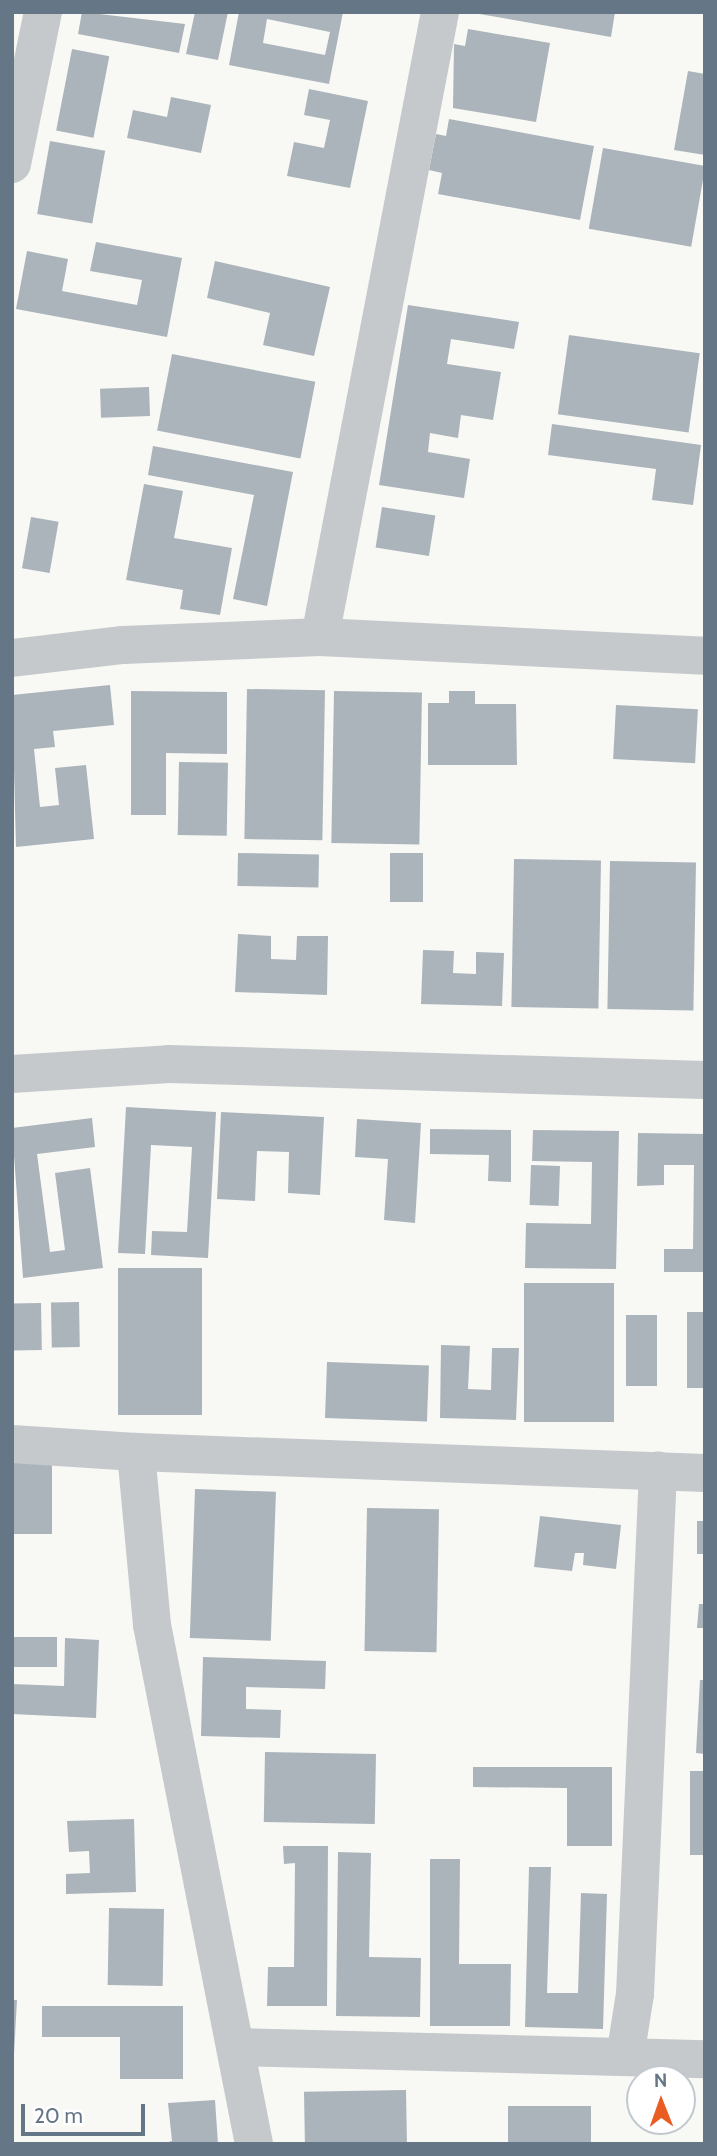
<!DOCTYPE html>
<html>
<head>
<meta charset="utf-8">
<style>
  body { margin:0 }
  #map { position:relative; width:717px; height:2156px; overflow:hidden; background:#f8f8f5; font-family:Cabin,sans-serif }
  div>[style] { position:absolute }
  .building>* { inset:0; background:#abb4ba; transform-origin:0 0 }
  .minor>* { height:38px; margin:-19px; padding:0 19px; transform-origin:19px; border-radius:19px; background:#c5c9cc }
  span { translate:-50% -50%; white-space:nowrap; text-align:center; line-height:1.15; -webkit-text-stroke:7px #fff; paint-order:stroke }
  .frame { position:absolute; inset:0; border:14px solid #657687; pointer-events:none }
  .north { position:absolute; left:626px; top:2065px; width:70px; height:70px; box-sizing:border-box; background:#fff; border:2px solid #c1c8cf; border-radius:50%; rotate:359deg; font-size:19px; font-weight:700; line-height:28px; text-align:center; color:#657687 }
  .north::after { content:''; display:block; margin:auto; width:24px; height:32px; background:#ea5d22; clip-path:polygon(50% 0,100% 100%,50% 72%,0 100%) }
  .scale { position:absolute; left:21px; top:2104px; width:124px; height:32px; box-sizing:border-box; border:4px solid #657687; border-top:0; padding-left:9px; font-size:21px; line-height:24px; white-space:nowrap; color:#657687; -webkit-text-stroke:5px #fff; paint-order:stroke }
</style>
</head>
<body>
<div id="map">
  <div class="building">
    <div style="clip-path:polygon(82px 12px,185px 24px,179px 53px,78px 34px)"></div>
    <div style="clip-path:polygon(195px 12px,228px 12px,218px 60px,186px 54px)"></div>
    <div style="clip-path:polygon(evenodd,239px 12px,343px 12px,329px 84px,229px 65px,239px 12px,267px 19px,330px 32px,325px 55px,263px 43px,267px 19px)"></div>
    <div style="clip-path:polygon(468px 12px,615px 12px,611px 37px)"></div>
    <div style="clip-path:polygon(468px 29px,550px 43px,536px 122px,453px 108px,454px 44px,465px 46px)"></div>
    <div style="left:72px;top:49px;width:38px;height:83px;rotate:11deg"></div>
    <div style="clip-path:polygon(688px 71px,705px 74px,705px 155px,674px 150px)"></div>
    <div style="clip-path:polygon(309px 89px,368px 101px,350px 188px,287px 176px,294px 142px,324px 148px,330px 120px,304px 115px)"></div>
    <div style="clip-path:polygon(171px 97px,211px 105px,201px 153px,127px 138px,133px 110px,167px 117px)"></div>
    <div style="clip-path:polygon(449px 119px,594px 146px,580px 220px,438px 194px,442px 173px,429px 170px,436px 134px,446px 136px)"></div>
    <div style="left:50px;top:141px;width:56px;height:74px;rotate:10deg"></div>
    <div style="left:603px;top:148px;width:104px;height:82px;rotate:10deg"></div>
    <div style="clip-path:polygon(96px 242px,182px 258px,167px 337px,16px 309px,27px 251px,68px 259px,62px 291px,137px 305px,142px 280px,90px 271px)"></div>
    <div style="clip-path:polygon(215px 261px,330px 287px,314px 356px,263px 345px,270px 313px,207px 298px)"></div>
    <div style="clip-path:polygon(408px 305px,519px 322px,514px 349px,451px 339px,447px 364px,501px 372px,493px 420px,461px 415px,458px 438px,430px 433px,428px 452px,470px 459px,464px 498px,379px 485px)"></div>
    <div style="left:569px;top:335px;width:132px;height:80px;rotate:8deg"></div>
    <div style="left:172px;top:354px;width:146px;height:78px;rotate:11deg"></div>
    <div style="left:149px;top:387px;width:29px;height:49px;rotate:88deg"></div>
    <div style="clip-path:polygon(552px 424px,701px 445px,693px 505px,652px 500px,656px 469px,548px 455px)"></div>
    <div style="clip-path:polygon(153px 446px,293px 472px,267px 606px,233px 599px,254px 495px,148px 475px)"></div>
    <div style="clip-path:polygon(144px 484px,183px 491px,174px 538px,232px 548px,220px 615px,180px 609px,183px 590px,126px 580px)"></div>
    <div style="left:382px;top:507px;width:54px;height:41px;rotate:9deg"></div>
    <div style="left:31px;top:517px;width:28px;height:52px;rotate:10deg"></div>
    <div style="clip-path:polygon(110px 685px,114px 725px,53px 731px,55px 747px,34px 749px,40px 807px,59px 805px,55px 768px,86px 765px,94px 839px,16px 847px,12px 695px)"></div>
    <div style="left:247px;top:689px;width:78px;height:150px;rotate:1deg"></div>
    <div style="clip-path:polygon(131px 691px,227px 692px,227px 754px,166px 753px,166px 815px,131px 815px)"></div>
    <div style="left:334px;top:691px;width:88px;height:152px;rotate:1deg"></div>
    <div style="clip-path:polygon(449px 691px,475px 691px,475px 704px,516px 704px,517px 765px,428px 765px,428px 703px,449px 703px)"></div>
    <div style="left:616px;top:705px;width:82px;height:54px;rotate:3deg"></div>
    <div style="left:179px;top:762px;width:49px;height:73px;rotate:1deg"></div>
    <div style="left:238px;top:853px;width:81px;height:33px;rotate:1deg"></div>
    <div style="left:390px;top:853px;width:33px;height:49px"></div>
    <div style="left:514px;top:859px;width:87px;height:148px;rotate:1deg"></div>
    <div style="left:610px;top:861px;width:86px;height:148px;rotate:1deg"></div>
    <div style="clip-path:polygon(238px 934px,271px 936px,271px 959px,296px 960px,297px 936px,328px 936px,327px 995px,235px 992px)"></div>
    <div style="clip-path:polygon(423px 950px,454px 951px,453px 973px,476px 974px,476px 952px,504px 953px,502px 1006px,421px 1004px)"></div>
    <div style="clip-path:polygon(126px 1107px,216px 1112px,208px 1258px,151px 1255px,152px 1231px,187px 1232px,192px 1147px,151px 1145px,145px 1254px,118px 1253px)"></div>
    <div style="clip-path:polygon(221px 1112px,324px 1117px,320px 1195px,288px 1193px,289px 1152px,257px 1151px,255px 1201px,217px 1199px)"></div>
    <div style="clip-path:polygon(92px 1118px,95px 1147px,37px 1154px,50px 1252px,65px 1250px,55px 1173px,90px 1168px,103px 1268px,23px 1278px,12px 1128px)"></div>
    <div style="clip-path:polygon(357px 1119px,421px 1123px,415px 1223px,384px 1220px,388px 1159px,355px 1157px)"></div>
    <div style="clip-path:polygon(430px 1129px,511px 1130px,511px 1182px,488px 1181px,489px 1155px,430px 1154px)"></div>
    <div style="clip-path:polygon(533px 1130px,619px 1131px,616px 1269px,525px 1268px,526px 1223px,591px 1224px,592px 1162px,532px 1161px)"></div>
    <div style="clip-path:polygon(638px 1133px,705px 1134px,705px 1272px,664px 1272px,664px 1249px,693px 1249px,694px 1165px,664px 1165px,664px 1185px,637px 1186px)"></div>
    <div style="left:531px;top:1165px;width:29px;height:40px;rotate:2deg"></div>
    <div style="left:202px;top:1268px;width:147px;height:84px;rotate:90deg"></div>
    <div style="left:524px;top:1283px;width:90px;height:139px"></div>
    <div style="left:79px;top:1302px;width:45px;height:28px;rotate:89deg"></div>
    <div style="left:41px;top:1303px;width:47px;height:29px;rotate:89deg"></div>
    <div style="left:687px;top:1312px;width:18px;height:76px"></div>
    <div style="left:626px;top:1315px;width:31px;height:71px"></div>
    <div style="clip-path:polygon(441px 1345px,470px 1346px,468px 1389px,491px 1390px,492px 1348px,519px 1348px,516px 1420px,440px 1418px)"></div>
    <div style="left:327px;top:1362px;width:102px;height:56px;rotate:2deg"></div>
    <div style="left:12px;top:1457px;width:40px;height:77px"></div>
    <div style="left:195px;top:1489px;width:81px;height:149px;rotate:2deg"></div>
    <div style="left:367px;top:1508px;width:72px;height:143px;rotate:1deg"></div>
    <div style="clip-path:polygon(540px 1516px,621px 1525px,616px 1569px,583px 1565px,584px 1553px,575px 1553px,572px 1571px,534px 1567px)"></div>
    <div style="left:697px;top:1521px;width:8px;height:33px"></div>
    <div style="clip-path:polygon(699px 1604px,705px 1604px,705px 1628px,697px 1628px)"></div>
    <div style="left:12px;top:1637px;width:45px;height:30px"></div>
    <div style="clip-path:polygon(65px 1638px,99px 1640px,96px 1718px,12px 1714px,12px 1684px,64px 1686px)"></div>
    <div style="clip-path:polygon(203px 1657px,326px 1661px,325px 1689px,246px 1687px,246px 1709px,281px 1710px,280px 1738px,201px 1736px)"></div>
    <div style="clip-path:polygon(700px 1680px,705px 1680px,705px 1754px,696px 1753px)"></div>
    <div style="left:265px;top:1752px;width:111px;height:70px;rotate:1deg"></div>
    <div style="clip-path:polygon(473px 1767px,612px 1767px,612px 1846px,567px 1846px,567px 1788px,473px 1787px)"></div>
    <div style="left:690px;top:1771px;width:15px;height:84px"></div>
    <div style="clip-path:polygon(134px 1819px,136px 1892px,66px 1894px,66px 1874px,90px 1873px,89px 1851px,69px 1852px,67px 1821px)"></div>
    <div style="clip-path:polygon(283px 1846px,328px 1846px,327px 2006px,267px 2006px,268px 1967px,294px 1967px,295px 1863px,284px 1864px)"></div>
    <div style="clip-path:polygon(338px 1852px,371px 1853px,369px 1957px,421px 1958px,420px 2017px,336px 2016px)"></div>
    <div style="clip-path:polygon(430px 1859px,460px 1859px,459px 1964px,511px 1964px,510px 2026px,430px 2026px)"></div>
    <div style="clip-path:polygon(529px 1867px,551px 1867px,547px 1993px,578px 1993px,581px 1893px,607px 1894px,603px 2029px,525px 2027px)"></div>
    <div style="left:109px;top:1908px;width:55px;height:77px;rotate:1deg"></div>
    <div style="clip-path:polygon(12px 2000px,17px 2000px,14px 2054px,12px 2054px)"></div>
    <div style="clip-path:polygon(42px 2006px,183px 2006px,183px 2079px,120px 2079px,120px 2037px,42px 2037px)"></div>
    <div style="left:406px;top:2090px;width:54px;height:102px;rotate:89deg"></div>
    <div style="clip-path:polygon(215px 2100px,218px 2144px,161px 2144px,172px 2141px,168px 2103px)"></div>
    <div style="left:508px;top:2106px;width:83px;height:38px"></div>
  </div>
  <div class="minor">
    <div style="left:12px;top:164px;width:155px;rotate:-78.5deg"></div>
    <div style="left:320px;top:637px;width:636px;rotate:-79.13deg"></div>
    <div style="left:12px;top:658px;width:112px;rotate:-6.7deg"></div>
    <div style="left:123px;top:645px;width:197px;rotate:-2.3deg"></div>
    <div style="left:320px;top:637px;width:385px;rotate:2.8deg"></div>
    <div style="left:12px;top:1074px;width:157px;rotate:-3.6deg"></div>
    <div style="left:169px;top:1064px;width:536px;rotate:1.71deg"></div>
    <div style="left:12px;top:1444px;width:124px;rotate:3.7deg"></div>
    <div style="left:239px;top:2047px;width:466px;rotate:1.5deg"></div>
    <div style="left:625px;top:2057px;width:64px;rotate:-81deg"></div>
    <div style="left:635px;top:1994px;width:524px;rotate:-87.48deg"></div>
    <div style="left:254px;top:2144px;width:529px;rotate:-101.12deg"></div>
    <div style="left:152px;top:1625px;width:174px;rotate:-95.3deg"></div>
    <div style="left:136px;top:1452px;width:569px;rotate:2.11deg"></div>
  </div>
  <div class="frame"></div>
  <div class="north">N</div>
  <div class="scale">20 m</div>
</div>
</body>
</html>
